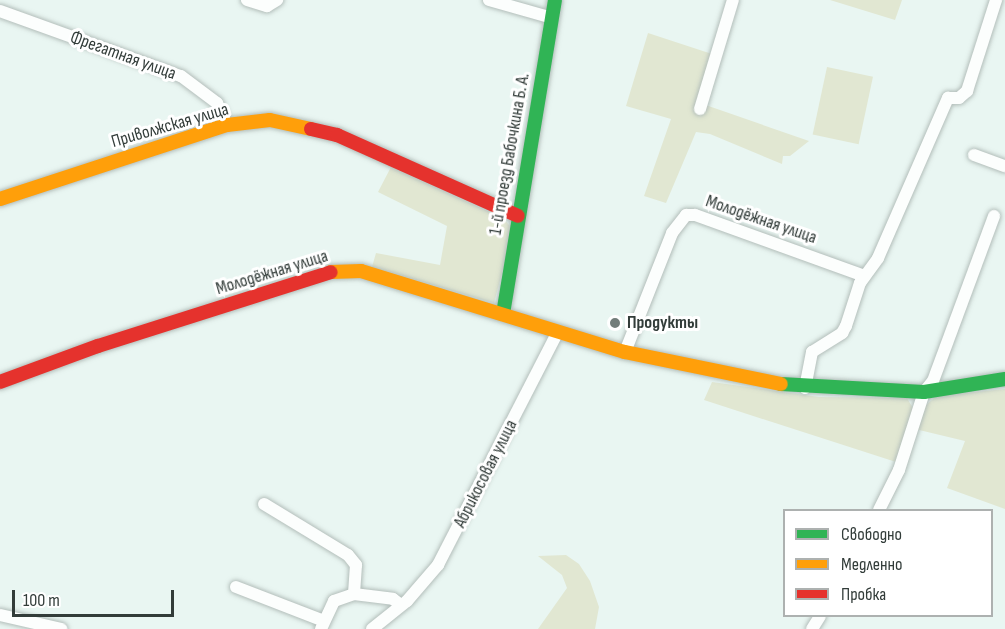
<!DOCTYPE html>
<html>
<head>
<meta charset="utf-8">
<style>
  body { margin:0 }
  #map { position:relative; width:1005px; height:629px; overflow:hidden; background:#e9f6f2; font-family:"Sofia Sans Condensed",sans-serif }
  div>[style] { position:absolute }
  .green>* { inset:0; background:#e1e7d2; transform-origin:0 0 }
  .roads { filter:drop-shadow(0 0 2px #b3beba) drop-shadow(0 0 2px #b3beba) }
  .street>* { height:12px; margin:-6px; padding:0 6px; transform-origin:6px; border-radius:6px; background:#fcfefd }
  .fast>* { height:14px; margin:-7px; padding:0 7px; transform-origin:7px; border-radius:7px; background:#30b455 }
  .slow>* { height:14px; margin:-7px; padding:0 7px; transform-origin:7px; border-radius:7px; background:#ff9f0a }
  .jam>* { height:14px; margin:-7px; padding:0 7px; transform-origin:7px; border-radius:7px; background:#e5322d }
  .dots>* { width:16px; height:16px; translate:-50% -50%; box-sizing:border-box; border:3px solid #fff; border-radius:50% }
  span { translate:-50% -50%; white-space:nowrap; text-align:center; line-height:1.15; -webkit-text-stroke:6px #fff; paint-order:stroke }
  .street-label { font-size:18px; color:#323c39 }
  .poi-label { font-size:18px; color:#323c39; font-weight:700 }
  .left { translate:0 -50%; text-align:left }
  .legend { position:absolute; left:783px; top:509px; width:210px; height:108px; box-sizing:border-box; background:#fff; border:2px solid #adb1b0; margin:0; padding:8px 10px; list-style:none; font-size:18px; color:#323c39 }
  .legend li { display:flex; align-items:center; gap:12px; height:30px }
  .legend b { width:30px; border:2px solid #adb1b0 }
  .scale { position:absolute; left:12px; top:590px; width:162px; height:27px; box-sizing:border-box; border:3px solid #323c39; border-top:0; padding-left:8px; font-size:18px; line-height:21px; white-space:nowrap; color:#323c39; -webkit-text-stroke:4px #fff; paint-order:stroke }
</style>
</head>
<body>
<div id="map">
  <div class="green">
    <div style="clip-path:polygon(830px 0,902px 0,895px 20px)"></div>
    <div style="clip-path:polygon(648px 33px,712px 54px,697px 102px,809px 141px,790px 156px,783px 156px,782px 164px,710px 134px,696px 132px,666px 203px,644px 196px,671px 119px,626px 106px)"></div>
    <div style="left:827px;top:67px;width:47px;height:69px;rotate:12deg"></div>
    <div style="clip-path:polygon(391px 167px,503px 218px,509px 225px,512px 235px,494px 303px,372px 267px,376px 253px,440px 265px,447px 226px,378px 192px)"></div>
    <div style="clip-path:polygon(712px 382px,819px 397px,907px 398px,914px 410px,896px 462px,704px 400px)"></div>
    <div style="clip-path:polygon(1005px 389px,1005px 509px,947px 488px,965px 441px,915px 429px,922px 408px,937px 396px)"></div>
    <div style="clip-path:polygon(566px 555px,579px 564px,590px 581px,599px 607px,595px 629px,538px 629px,567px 588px,562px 575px,538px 556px)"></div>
  </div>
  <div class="roads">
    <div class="street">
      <div style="left:247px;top:0;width:21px;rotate:17deg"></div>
      <div style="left:267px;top:6px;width:12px;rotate:-31deg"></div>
      <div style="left:489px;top:0;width:66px;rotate:15.9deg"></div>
      <div style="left:0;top:11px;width:192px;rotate:19.8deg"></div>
      <div style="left:181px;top:76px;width:45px;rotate:36.9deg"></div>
      <div style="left:217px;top:103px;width:24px;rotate:66deg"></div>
      <div style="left:700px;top:109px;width:114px;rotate:-73.2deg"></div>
      <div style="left:974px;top:155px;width:33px;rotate:20deg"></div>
      <div style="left:625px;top:352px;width:128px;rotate:-68.4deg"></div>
      <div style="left:672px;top:233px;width:23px;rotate:-52deg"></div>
      <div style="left:686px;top:215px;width:9px"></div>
      <div style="left:695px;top:215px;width:180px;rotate:19.8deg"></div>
      <div style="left:805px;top:388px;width:37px;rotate:-79deg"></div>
      <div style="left:812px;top:352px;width:36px;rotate:-32deg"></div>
      <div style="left:842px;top:333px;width:8px;rotate:-60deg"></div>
      <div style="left:846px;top:326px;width:45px;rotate:-72deg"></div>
      <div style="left:860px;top:283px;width:31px;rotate:-54deg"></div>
      <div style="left:878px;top:258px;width:175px;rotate:-66.4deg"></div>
      <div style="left:948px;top:98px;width:11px"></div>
      <div style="left:959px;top:98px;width:11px;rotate:-41deg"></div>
      <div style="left:967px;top:91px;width:96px;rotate:-72.3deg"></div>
      <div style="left:264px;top:504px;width:98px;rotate:31.3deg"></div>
      <div style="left:348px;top:555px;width:13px;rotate:51deg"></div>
      <div style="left:356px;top:565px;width:29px;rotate:94deg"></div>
      <div style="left:879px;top:510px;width:45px;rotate:-63.4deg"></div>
      <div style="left:899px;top:470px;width:82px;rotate:-72.2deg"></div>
      <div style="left:924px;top:392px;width:14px;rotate:-51deg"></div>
      <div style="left:933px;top:381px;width:176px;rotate:-69.7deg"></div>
      <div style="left:236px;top:587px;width:94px;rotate:21.1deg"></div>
      <div style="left:0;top:615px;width:63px;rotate:12.9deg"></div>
      <div style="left:321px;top:629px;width:31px;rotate:-65deg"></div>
      <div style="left:334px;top:601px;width:21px;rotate:-19deg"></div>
      <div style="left:354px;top:594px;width:39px;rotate:7deg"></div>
      <div style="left:393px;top:599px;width:10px;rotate:37deg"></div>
      <div style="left:372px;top:629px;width:45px;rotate:-38.7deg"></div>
      <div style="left:407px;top:601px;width:48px;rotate:-49.3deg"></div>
      <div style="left:438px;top:565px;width:261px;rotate:-62.8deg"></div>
      <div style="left:812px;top:629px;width:15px;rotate:-58deg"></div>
    </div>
    <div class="fast">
      <div style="left:503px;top:314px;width:318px;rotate:-80.6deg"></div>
      <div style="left:781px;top:384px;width:143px;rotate:3.2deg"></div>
      <div style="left:924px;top:392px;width:82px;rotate:-9.1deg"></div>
    </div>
    <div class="slow">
      <div style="left:0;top:199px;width:239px;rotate:-18.1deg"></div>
      <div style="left:227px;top:125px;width:43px;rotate:-6.6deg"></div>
      <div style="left:270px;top:120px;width:42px;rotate:12.4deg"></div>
      <div style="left:331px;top:272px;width:30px;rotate:-2deg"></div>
      <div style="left:361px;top:271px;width:276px;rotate:17.1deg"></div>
      <div style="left:625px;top:352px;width:159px;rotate:11.6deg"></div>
    </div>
    <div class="jam">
      <div style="left:311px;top:129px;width:27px;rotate:13deg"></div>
      <div style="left:337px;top:135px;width:198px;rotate:24.1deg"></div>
      <div style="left:0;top:382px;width:104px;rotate:-20.2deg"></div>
      <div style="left:98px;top:346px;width:244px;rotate:-17.6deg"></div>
    </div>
  </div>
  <div class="dots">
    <div style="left:615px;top:323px;background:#727d7a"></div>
  </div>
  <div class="street-label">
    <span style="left:123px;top:56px;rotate:20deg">Фрегатная улица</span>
    <span style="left:170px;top:126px;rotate:-16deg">Приволжская улица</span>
    <span style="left:510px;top:154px;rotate:-80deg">1-й проезд Бабочкина Б. А.</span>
    <span style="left:761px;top:220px;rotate:19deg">Молодёжная улица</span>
    <span style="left:272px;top:273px;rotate:-17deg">Молодёжная улица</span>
    <span style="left:486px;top:474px;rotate:-63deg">Абрикосовая улица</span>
  </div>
  <div class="poi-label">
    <span class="left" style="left:627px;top:323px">Продукты</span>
  </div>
  <ul class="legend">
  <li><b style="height:8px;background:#30b455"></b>Свободно</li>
  <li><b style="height:8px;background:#ff9f0a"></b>Медленно</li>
  <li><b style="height:8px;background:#e5322d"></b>Пробка</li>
  </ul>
  <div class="scale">100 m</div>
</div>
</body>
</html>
